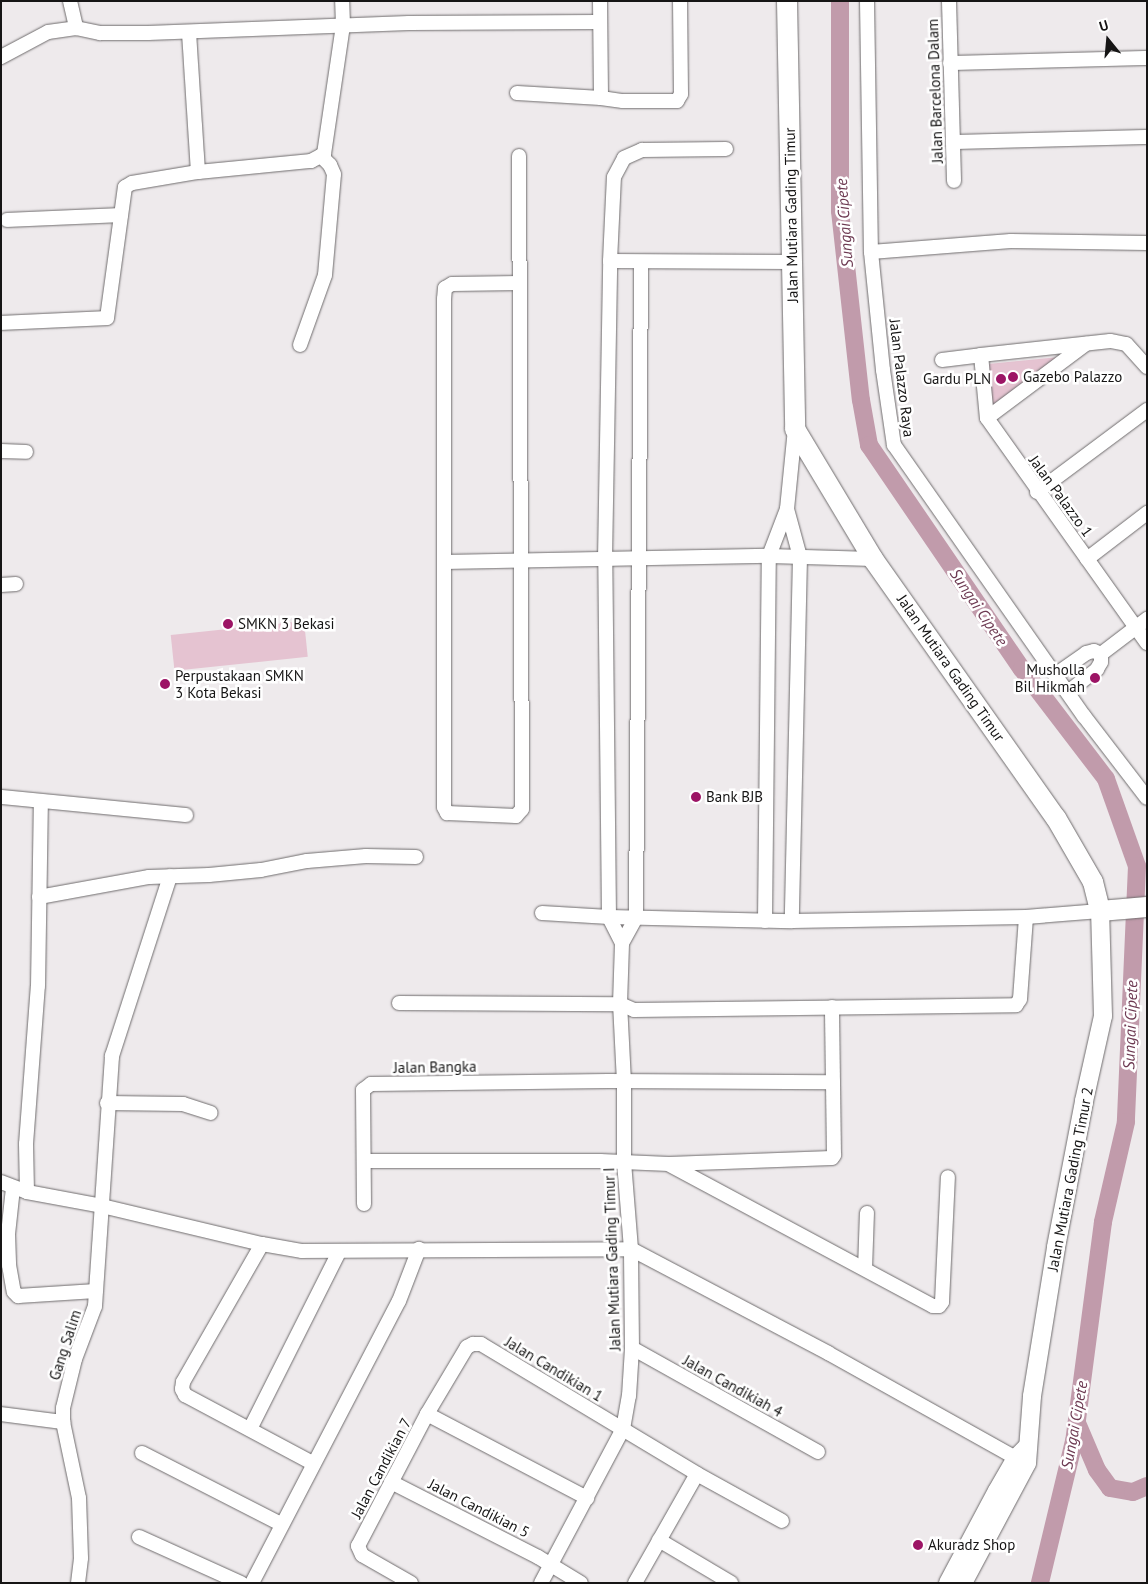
<!DOCTYPE html>
<html>
<head>
<meta charset="utf-8">
<style>
  body { margin:0 }
  #map { position:relative; width:1148px; height:1584px; overflow:hidden; background:#eeeaec; font-family:"PT Sans",sans-serif }
  div>[style] { position:absolute }
  .green>* { inset:0; background:#e5c3d1; transform-origin:0 0 }
  .canal>* { height:18px; margin:-9px; padding:0 9px; transform-origin:9px; border-radius:9px; background:#c19bab }
  .roads { filter:drop-shadow(0 0 1px #6f6c6d) drop-shadow(0 0 1px #6f6c6d) }
  .minor>* { height:14px; margin:-7px; padding:0 7px; transform-origin:7px; border-radius:7px; background:#fff }
  .tertiary>* { height:18px; margin:-9px; padding:0 9px; transform-origin:9px; border-radius:9px; background:#fff }
  .secondary>* { height:20px; margin:-10px; padding:0 10px; transform-origin:10px; border-radius:10px; background:#fff }
  .dots>* { width:14px; height:14px; translate:-50% -50%; box-sizing:border-box; border:2px solid #fff; border-radius:50% }
  span { translate:-50% -50%; white-space:nowrap; text-align:center; line-height:1.15; -webkit-text-stroke:5px #fff; paint-order:stroke }
  .street-label { font-size:15px; color:#161515 }
  .poi-label { font-size:15px; color:#161515 }
  .left { translate:0 -50%; text-align:left }
  .right { translate:-100% -50%; text-align:right }
  .water-label { font-size:16px; color:#6d3a52; font-style:italic }
  .frame { position:absolute; inset:0; border:2px solid #161515; pointer-events:none }
  .north { position:absolute; left:1083px; top:15px; width:50px; height:50px; -webkit-text-stroke:4px #fff; paint-order:stroke; rotate:343deg; font-size:14px; font-weight:700; line-height:20px; text-align:center; color:#161515 }
  .north::after { content:''; display:block; margin:auto; width:18px; height:22px; background:#161515; clip-path:polygon(50% 0,100% 100%,50% 72%,0 100%) }
</style>
</head>
<body>
<div id="map">
  <div class="green">
    <div style="clip-path:polygon(1059px 357px,992px 406px,988px 364px)"></div>
    <div style="left:304px;top:621px;width:36px;height:134px;rotate:84deg"></div>
  </div>
  <div class="canal">
    <div style="left:840px;top:1px;width:210px;rotate:90deg"></div>
    <div style="left:840px;top:211px;width:190px;rotate:83.7deg"></div>
    <div style="left:861px;top:400px;width:46px;rotate:79.9deg"></div>
    <div style="left:869px;top:445px;width:271px;rotate:55.7deg"></div>
    <div style="left:1022px;top:669px;width:138px;rotate:52.6deg"></div>
    <div style="left:1106px;top:779px;width:92px;rotate:70.4deg"></div>
    <div style="left:1137px;top:866px;width:256px;rotate:92.5deg"></div>
    <div style="left:1126px;top:1122px;width:103px;rotate:103deg"></div>
    <div style="left:1103px;top:1222px;width:221px;rotate:97.5deg"></div>
    <div style="left:1074px;top:1441px;width:146px;rotate:103.5deg"></div>
    <div style="left:1077px;top:1423px;width:51px;rotate:66.9deg"></div>
    <div style="left:1097px;top:1470px;width:22px;rotate:54deg"></div>
    <div style="left:1110px;top:1488px;width:23px;rotate:10deg"></div>
    <div style="left:1133px;top:1492px;width:15px;rotate:-23deg"></div>
  </div>
  <div class="roads">
    <div class="minor">
      <div style="left:70px;top:1px;width:28px;rotate:77deg"></div>
      <div style="left:600px;top:1px;width:97px;rotate:89.4deg"></div>
      <div style="left:867px;top:1px;width:251px;rotate:89.1deg"></div>
      <div style="left:871px;top:252px;width:119px;rotate:84.2deg"></div>
      <div style="left:883px;top:370px;width:76px;rotate:81.7deg"></div>
      <div style="left:894px;top:445px;width:331px;rotate:55deg"></div>
      <div style="left:1084px;top:716px;width:103px;rotate:52.5deg"></div>
      <div style="left:949px;top:1px;width:180px;rotate:88.4deg"></div>
      <div style="left:1px;top:57px;width:53px;rotate:-28deg"></div>
      <div style="left:48px;top:32px;width:28px;rotate:-8deg"></div>
      <div style="left:76px;top:28px;width:25px;rotate:12deg"></div>
      <div style="left:100px;top:33px;width:48px"></div>
      <div style="left:148px;top:33px;width:261px;rotate:-2.2deg"></div>
      <div style="left:409px;top:23px;width:189px;rotate:-0.3deg"></div>
      <div style="left:950px;top:63px;width:197px;rotate:-1.5deg"></div>
      <div style="left:517px;top:93px;width:84px;rotate:3.4deg"></div>
      <div style="left:601px;top:98px;width:22px;rotate:8deg"></div>
      <div style="left:623px;top:101px;width:54px"></div>
      <div style="left:677px;top:101px;width:8px;rotate:-60deg"></div>
      <div style="left:681px;top:94px;width:93px;rotate:-90.6deg"></div>
      <div style="left:953px;top:142px;width:194px;rotate:-1.5deg"></div>
      <div style="left:198px;top:172px;width:114px;rotate:-5.6deg"></div>
      <div style="left:311px;top:161px;width:15px;rotate:-28deg"></div>
      <div style="left:324px;top:154px;width:130px;rotate:-81.6deg"></div>
      <div style="left:343px;top:25px;width:24px;rotate:-92deg"></div>
      <div style="left:7px;top:220px;width:114px;rotate:-2.5deg"></div>
      <div style="left:871px;top:252px;width:140px;rotate:-4.5deg"></div>
      <div style="left:1011px;top:241px;width:136px;rotate:0.8deg"></div>
      <div style="left:610px;top:261px;width:181px;rotate:0.3deg"></div>
      <div style="left:519px;top:283px;width:67px;rotate:179.1deg"></div>
      <div style="left:452px;top:284px;width:8px;rotate:150deg"></div>
      <div style="left:445px;top:288px;width:11px;rotate:95deg"></div>
      <div style="left:444px;top:299px;width:508px;rotate:90deg"></div>
      <div style="left:444px;top:807px;width:7px;rotate:63deg"></div>
      <div style="left:447px;top:813px;width:69px;rotate:2.5deg"></div>
      <div style="left:516px;top:816px;width:9px;rotate:-49deg"></div>
      <div style="left:522px;top:809px;width:653px;rotate:-90.26deg"></div>
      <div style="left:1px;top:323px;width:106px;rotate:-2.7deg"></div>
      <div style="left:107px;top:318px;width:132px;rotate:-82.2deg"></div>
      <div style="left:125px;top:187px;width:8px;rotate:-30deg"></div>
      <div style="left:132px;top:183px;width:67px;rotate:-9.5deg"></div>
      <div style="left:198px;top:172px;width:140px;rotate:-93.7deg"></div>
      <div style="left:300px;top:345px;width:74px;rotate:-70.3deg"></div>
      <div style="left:325px;top:275px;width:101px;rotate:-84.9deg"></div>
      <div style="left:334px;top:174px;width:10px;rotate:-114deg"></div>
      <div style="left:330px;top:165px;width:13px;rotate:-135deg"></div>
      <div style="left:942px;top:360px;width:39px;rotate:-7deg"></div>
      <div style="left:1147px;top:367px;width:31px;rotate:-132deg"></div>
      <div style="left:1126px;top:344px;width:16px;rotate:-169deg"></div>
      <div style="left:1110px;top:341px;width:130px;rotate:173.8deg"></div>
      <div style="left:981px;top:355px;width:63px;rotate:84.6deg"></div>
      <div style="left:987px;top:418px;width:276px;rotate:54.6deg"></div>
      <div style="left:987px;top:418px;width:124px;rotate:-36.8deg"></div>
      <div style="left:1px;top:451px;width:25px;rotate:2deg"></div>
      <div style="left:1037px;top:492px;width:137px;rotate:-36.7deg"></div>
      <div style="left:787px;top:509px;width:50px;rotate:74.8deg"></div>
      <div style="left:800px;top:557px;width:364px;rotate:91.3deg"></div>
      <div style="left:1087px;top:559px;width:76px;rotate:-37.5deg"></div>
      <div style="left:444px;top:562px;width:325px;rotate:-1.1deg"></div>
      <div style="left:769px;top:556px;width:104px;rotate:1.7deg"></div>
      <div style="left:1px;top:585px;width:15px;rotate:-4deg"></div>
      <div style="left:1101px;top:654px;width:58px;rotate:-37.3deg"></div>
      <div style="left:1055px;top:675px;width:38px;rotate:-35deg"></div>
      <div style="left:1086px;top:653px;width:8px;rotate:-14deg"></div>
      <div style="left:1094px;top:651px;width:8px;rotate:23deg"></div>
      <div style="left:1068px;top:692px;width:37px;rotate:-38deg"></div>
      <div style="left:1097px;top:669px;width:8px;rotate:-60deg"></div>
      <div style="left:1101px;top:662px;width:8px;rotate:-90deg"></div>
      <div style="left:1px;top:797px;width:186px;rotate:5.6deg"></div>
      <div style="left:39px;top:897px;width:112px;rotate:-10.3deg"></div>
      <div style="left:149px;top:877px;width:60px;rotate:-1.9deg"></div>
      <div style="left:209px;top:875px;width:52px;rotate:-5.5deg"></div>
      <div style="left:261px;top:870px;width:47px;rotate:-11.1deg"></div>
      <div style="left:307px;top:861px;width:59px;rotate:-4.8deg"></div>
      <div style="left:366px;top:856px;width:50px;rotate:1.1deg"></div>
      <div style="left:542px;top:913px;width:67px;rotate:3.4deg"></div>
      <div style="left:609px;top:917px;width:183px;rotate:1.3deg"></div>
      <div style="left:792px;top:921px;width:234px;rotate:-1deg"></div>
      <div style="left:1026px;top:917px;width:74px;rotate:-4.6deg"></div>
      <div style="left:765px;top:921px;width:365px;rotate:-89.4deg"></div>
      <div style="left:769px;top:556px;width:50px;rotate:-69deg"></div>
      <div style="left:787px;top:509px;width:80px;rotate:-84.3deg"></div>
      <div style="left:622px;top:943px;width:29px;rotate:-117deg"></div>
      <div style="left:609px;top:917px;width:358px;rotate:-90.6deg"></div>
      <div style="left:605px;top:559px;width:298px;rotate:-89deg"></div>
      <div style="left:610px;top:261px;width:84px;rotate:-87.3deg"></div>
      <div style="left:614px;top:177px;width:21px;rotate:-62deg"></div>
      <div style="left:624px;top:158px;width:20px;rotate:-24deg"></div>
      <div style="left:642px;top:150px;width:84px;rotate:-0.7deg"></div>
      <div style="left:399px;top:1003px;width:221px;rotate:0.3deg"></div>
      <div style="left:620px;top:1004px;width:15px;rotate:23deg"></div>
      <div style="left:634px;top:1010px;width:382px;rotate:-0.7deg"></div>
      <div style="left:1016px;top:1005px;width:7px;rotate:-56deg"></div>
      <div style="left:1020px;top:999px;width:82px;rotate:-85.8deg"></div>
      <div style="left:107px;top:1103px;width:76px;rotate:0.8deg"></div>
      <div style="left:183px;top:1104px;width:29px;rotate:18deg"></div>
      <div style="left:364px;top:1161px;width:236px"></div>
      <div style="left:600px;top:1161px;width:69px;rotate:2.5deg"></div>
      <div style="left:669px;top:1164px;width:163px;rotate:-2.1deg"></div>
      <div style="left:832px;top:1158px;width:4px;rotate:-56deg"></div>
      <div style="left:834px;top:1155px;width:148px;rotate:-90.8deg"></div>
      <div style="left:670px;top:1165px;width:298px;rotate:28.2deg"></div>
      <div style="left:933px;top:1306px;width:6px"></div>
      <div style="left:939px;top:1306px;width:5px;rotate:-53deg"></div>
      <div style="left:942px;top:1302px;width:125px;rotate:-87.3deg"></div>
      <div style="left:1px;top:1182px;width:28px;rotate:21deg"></div>
      <div style="left:27px;top:1192px;width:76px;rotate:10.6deg"></div>
      <div style="left:102px;top:1206px;width:164px;rotate:13.4deg"></div>
      <div style="left:262px;top:1244px;width:41px;rotate:9.9deg"></div>
      <div style="left:302px;top:1251px;width:329px;rotate:-0.3deg"></div>
      <div style="left:631px;top:1249px;width:223px;rotate:27.8deg"></div>
      <div style="left:828px;top:1353px;width:226px;rotate:29.2deg"></div>
      <div style="left:13px;top:1188px;width:46px;rotate:96.2deg"></div>
      <div style="left:8px;top:1234px;width:31px;rotate:88deg"></div>
      <div style="left:9px;top:1265px;width:27px;rotate:80deg"></div>
      <div style="left:14px;top:1292px;width:6px;rotate:45deg"></div>
      <div style="left:18px;top:1296px;width:78px;rotate:-3.7deg"></div>
      <div style="left:27px;top:1192px;width:48px;rotate:-91.2deg"></div>
      <div style="left:26px;top:1144px;width:158px;rotate:-85.7deg"></div>
      <div style="left:38px;top:986px;width:184px;rotate:-89.1deg"></div>
      <div style="left:364px;top:1204px;width:114px;rotate:-90.5deg"></div>
      <div style="left:363px;top:1090px;width:10px;rotate:-37deg"></div>
      <div style="left:371px;top:1084px;width:237px;rotate:-0.7deg"></div>
      <div style="left:608px;top:1081px;width:225px;rotate:0.3deg"></div>
      <div style="left:262px;top:1244px;width:159px;rotate:119.8deg"></div>
      <div style="left:183px;top:1382px;width:7px;rotate:98deg"></div>
      <div style="left:182px;top:1389px;width:7px;rotate:63deg"></div>
      <div style="left:185px;top:1395px;width:146px;rotate:28.1deg"></div>
      <div style="left:865px;top:1269px;width:56px;rotate:-88deg"></div>
      <div style="left:632px;top:1348px;width:213px;rotate:29.2deg"></div>
      <div style="left:1px;top:1414px;width:63px;rotate:7.4deg"></div>
      <div style="left:427px;top:1414px;width:181px;rotate:27.7deg"></div>
      <div style="left:250px;top:1429px;width:198px;rotate:-63.3deg"></div>
      <div style="left:142px;top:1453px;width:156px;rotate:27.1deg"></div>
      <div style="left:391px;top:1482px;width:165px;rotate:27deg"></div>
      <div style="left:538px;top:1557px;width:50px;rotate:31.2deg"></div>
      <div style="left:139px;top:1537px;width:112px;rotate:24.3deg"></div>
      <div style="left:659px;top:1540px;width:84px;rotate:30.8deg"></div>
      <div style="left:78px;top:1583px;width:25px;rotate:-83deg"></div>
      <div style="left:81px;top:1558px;width:60px;rotate:-91.9deg"></div>
      <div style="left:79px;top:1498px;width:78px;rotate:-101.9deg"></div>
      <div style="left:63px;top:1422px;width:14px;rotate:-90deg"></div>
      <div style="left:63px;top:1408px;width:50px;rotate:-76.2deg"></div>
      <div style="left:75px;top:1359px;width:57px;rotate:-69.3deg"></div>
      <div style="left:95px;top:1306px;width:251px;rotate:-86.1deg"></div>
      <div style="left:112px;top:1056px;width:189px;rotate:-72.1deg"></div>
      <div style="left:252px;top:1583px;width:318px;rotate:-62.5deg"></div>
      <div style="left:399px;top:1301px;width:56px;rotate:-69deg"></div>
      <div style="left:411px;top:1583px;width:56px;rotate:-150.3deg"></div>
      <div style="left:362px;top:1555px;width:10px;rotate:-114deg"></div>
      <div style="left:358px;top:1546px;width:149px;rotate:-62.4deg"></div>
      <div style="left:427px;top:1414px;width:78px;rotate:-59.2deg"></div>
      <div style="left:467px;top:1347px;width:7px;rotate:-27deg"></div>
      <div style="left:473px;top:1344px;width:8px"></div>
      <div style="left:481px;top:1344px;width:252px;rotate:31deg"></div>
      <div style="left:697px;top:1474px;width:97px;rotate:28.9deg"></div>
      <div style="left:541px;top:1583px;width:174px;rotate:-62deg"></div>
      <div style="left:623px;top:1429px;width:34px;rotate:-80deg"></div>
      <div style="left:629px;top:1396px;width:48px;rotate:-86.4deg"></div>
      <div style="left:632px;top:1348px;width:99px;rotate:-90.6deg"></div>
      <div style="left:631px;top:1249px;width:87px;rotate:-94.6deg"></div>
      <div style="left:624px;top:1162px;width:80px;rotate:-90deg"></div>
      <div style="left:624px;top:1082px;width:78px;rotate:-92.9deg"></div>
      <div style="left:620px;top:1004px;width:61px;rotate:-88.1deg"></div>
      <div style="left:622px;top:943px;width:29px;rotate:-61deg"></div>
      <div style="left:636px;top:918px;width:656px;rotate:-89.56deg"></div>
      <div style="left:635px;top:1583px;width:125px;rotate:-60.4deg"></div>
    </div>
    <div class="tertiary">
      <div style="left:948px;top:1583px;width:104px;rotate:-62deg"></div>
      <div style="left:997px;top:1491px;width:38px;rotate:-60deg"></div>
      <div style="left:1016px;top:1458px;width:16px;rotate:-45deg"></div>
      <div style="left:963px;top:1583px;width:136px;rotate:-61.9deg"></div>
      <div style="left:1027px;top:1463px;width:67px;rotate:-85.7deg"></div>
      <div style="left:1032px;top:1396px;width:151px;rotate:-80.8deg"></div>
      <div style="left:1056px;top:1247px;width:149px;rotate:-79.1deg"></div>
      <div style="left:1084px;top:1101px;width:87px;rotate:-77.4deg"></div>
      <div style="left:1103px;top:1016px;width:105px;rotate:-91.6deg"></div>
    </div>
    <div class="secondary">
      <div style="left:787px;top:1px;width:428px;rotate:88.9deg"></div>
      <div style="left:795px;top:429px;width:152px;rotate:59deg"></div>
      <div style="left:873px;top:559px;width:317px;rotate:54.8deg"></div>
      <div style="left:1056px;top:818px;width:74px;rotate:60deg"></div>
      <div style="left:1093px;top:882px;width:30px;rotate:76deg"></div>
      <div style="left:1100px;top:911px;width:47px;rotate:-4.9deg"></div>
    </div>
  </div>
  <div class="dots">
    <div style="left:1013px;top:377px;background:#9c1465"></div>
    <div style="left:1001px;top:379px;background:#9c1465"></div>
    <div style="left:228px;top:624px;background:#9c1465"></div>
    <div style="left:1095px;top:678px;background:#9c1465"></div>
    <div style="left:165px;top:684px;background:#9c1465"></div>
    <div style="left:696px;top:797px;background:#9c1465"></div>
    <div style="left:918px;top:1545px;background:#9c1465"></div>
  </div>
  <div class="street-label">
    <span style="left:935px;top:91px;rotate:-92deg">Jalan Barcelona Dalam</span>
    <span style="left:791px;top:215px;rotate:-91deg">Jalan Mutiara Gading Timur</span>
    <span style="left:902px;top:378px;rotate:83deg">Jalan Palazzo Raya</span>
    <span style="left:1061px;top:496px;rotate:54deg">Jalan Palazzo 1</span>
    <span style="left:951px;top:668px;rotate:55deg">Jalan Mutiara Gading Timur</span>
    <span style="left:435px;top:1067px;rotate:-1deg">Jalan Bangka</span>
    <span style="left:1070px;top:1179px;rotate:-79deg">Jalan Mutiara Gading Timur 2</span>
    <span style="left:612px;top:1259px;rotate:-92deg">Jalan Mutiara Gading Timur I</span>
    <span style="left:65px;top:1345px;rotate:-72deg">Gang Salim</span>
    <span style="left:554px;top:1369px;rotate:31deg">Jalan Candikian 1</span>
    <span style="left:733px;top:1386px;rotate:29deg">Jalan Candikiah 4</span>
    <span style="left:381px;top:1468px;rotate:-62deg">Jalan Candikian 7</span>
    <span style="left:479px;top:1508px;rotate:27deg">Jalan Candikian 5</span>
  </div>
  <div class="poi-label">
    <span class="left" style="left:1023px;top:377px">Gazebo Palazzo</span>
    <span class="right" style="left:991px;top:379px">Gardu PLN</span>
    <span class="left" style="left:238px;top:624px">SMKN 3 Bekasi</span>
    <span class="right" style="left:1085px;top:678px">Musholla<br>Bil Hikmah</span>
    <span class="left" style="left:175px;top:684px">Perpustakaan SMKN<br>3 Kota Bekasi</span>
    <span class="left" style="left:706px;top:797px">Bank BJB</span>
    <span class="left" style="left:928px;top:1545px">Akuradz Shop</span>
  </div>
  <div class="water-label">
    <span style="left:844px;top:223px;rotate:-94deg">Sungai Cipete</span>
    <span style="left:979px;top:607px;rotate:56deg">Sungai Cipete</span>
    <span style="left:1130px;top:1025px;rotate:-88deg">Sungai Cipete</span>
    <span style="left:1074px;top:1425px;rotate:-80deg">Sungai Cipete</span>
  </div>
  <div class="frame"></div>
  <div class="north">U</div>
</div>
</body>
</html>
